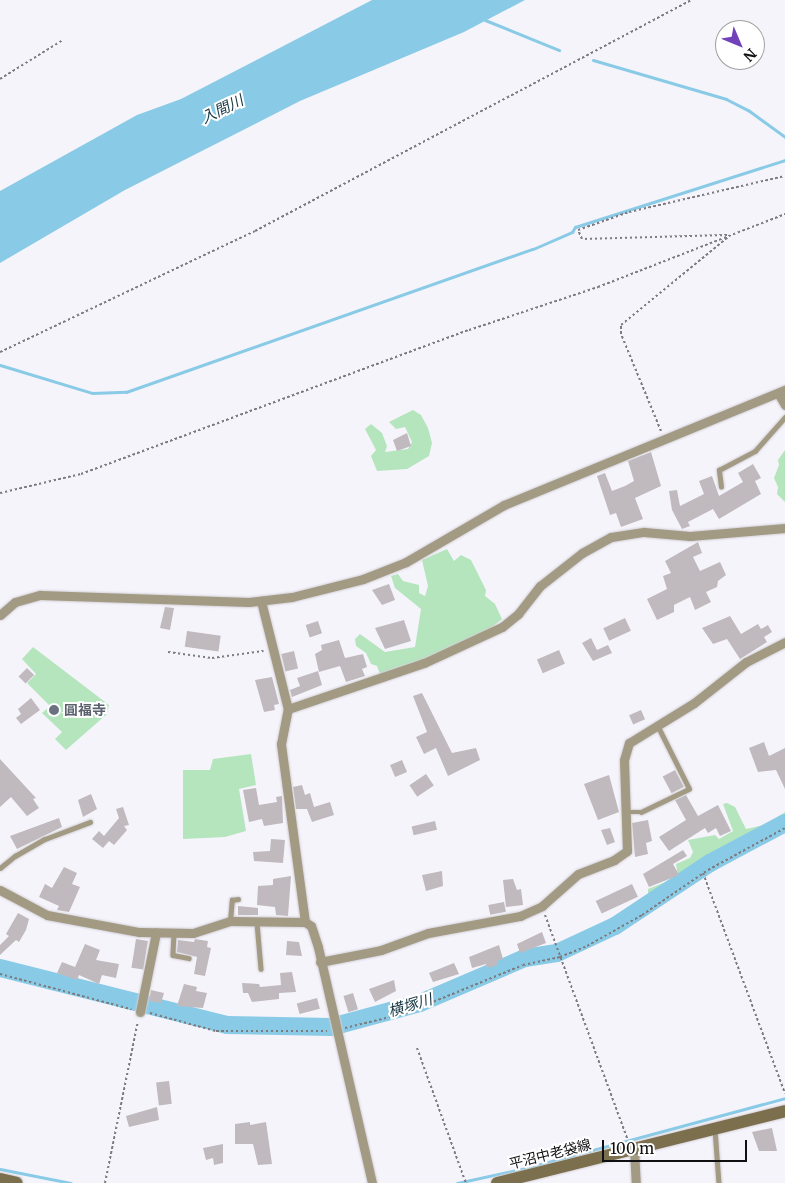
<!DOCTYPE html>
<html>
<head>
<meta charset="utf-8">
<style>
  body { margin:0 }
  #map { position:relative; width:785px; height:1183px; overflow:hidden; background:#f6f4fb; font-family:Merriweather,"Noto Sans JP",serif }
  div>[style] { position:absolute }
  .green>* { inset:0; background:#b4e5bd }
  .water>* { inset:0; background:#89cbe6 }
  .stream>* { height:3px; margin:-1.5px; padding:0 1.5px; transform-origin:1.5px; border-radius:1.5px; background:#89cbe6 }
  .river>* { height:18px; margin:-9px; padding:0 9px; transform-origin:9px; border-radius:9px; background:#89cbe6 }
  .building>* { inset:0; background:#c0b9be; transform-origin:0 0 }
  .path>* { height:2px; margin-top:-1px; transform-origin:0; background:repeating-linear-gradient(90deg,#7c7b7f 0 2.5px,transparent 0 5px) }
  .roads { filter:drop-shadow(0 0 1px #d1cfd6) drop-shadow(0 0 1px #d1cfd6) }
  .service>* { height:4.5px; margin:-2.25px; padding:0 2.25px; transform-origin:2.25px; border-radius:2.25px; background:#a39a83 }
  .minor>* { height:9px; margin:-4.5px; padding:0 4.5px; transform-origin:4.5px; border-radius:4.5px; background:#a39a83 }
  .secondary>* { height:12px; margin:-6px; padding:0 6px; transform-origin:6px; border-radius:6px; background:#7c6f4d }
  .dots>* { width:14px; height:14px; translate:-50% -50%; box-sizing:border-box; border:2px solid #fff; border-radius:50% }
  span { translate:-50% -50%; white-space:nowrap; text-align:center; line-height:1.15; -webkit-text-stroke:4px #fff; paint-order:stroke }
  .worship-label { font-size:14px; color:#5b616d; font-weight:700 }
  .left { translate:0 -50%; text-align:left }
  .street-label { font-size:14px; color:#100f11 }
  .water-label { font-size:15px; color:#173642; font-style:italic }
  .north { position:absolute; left:715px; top:20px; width:50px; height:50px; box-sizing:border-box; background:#fff; border:1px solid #9f9fa0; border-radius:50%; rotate:135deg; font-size:14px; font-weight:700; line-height:20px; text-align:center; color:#100f11 }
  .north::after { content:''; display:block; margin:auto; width:18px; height:22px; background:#7142b9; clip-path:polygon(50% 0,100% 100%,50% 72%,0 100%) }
  .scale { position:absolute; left:602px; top:1140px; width:145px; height:22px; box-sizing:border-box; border:2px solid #100f11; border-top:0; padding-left:6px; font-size:15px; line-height:18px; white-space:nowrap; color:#100f11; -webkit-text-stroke:4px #fff; paint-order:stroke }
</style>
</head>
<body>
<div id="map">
  <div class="green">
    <div style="clip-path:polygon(413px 410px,421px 415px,428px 428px,432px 443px,429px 456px,407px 469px,377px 471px,371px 456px,376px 450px,365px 429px,371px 424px,382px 433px,387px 446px,385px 452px,408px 449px,412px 442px,405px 427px,396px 429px,389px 422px)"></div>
    <div style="clip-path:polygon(785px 450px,785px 502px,777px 494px,778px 487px,774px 478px,779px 465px,778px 460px)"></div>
    <div style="clip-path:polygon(447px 549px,454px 561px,461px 555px,471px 560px,486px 590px,485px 596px,495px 604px,502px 619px,463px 650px,380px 674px,377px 666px,371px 664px,366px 653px,356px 646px,355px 639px,360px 634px,385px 652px,415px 647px,421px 609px,395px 588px,391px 576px,398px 574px,403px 581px,419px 585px,419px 593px,425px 596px,428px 586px,422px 560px)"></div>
    <div style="clip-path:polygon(33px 647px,109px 705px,107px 714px,66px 750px,55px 739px,62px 732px,42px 713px,50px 706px,27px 683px,36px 674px,22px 659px)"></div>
    <div style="clip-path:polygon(251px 754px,256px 785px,239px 789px,246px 831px,225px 837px,183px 839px,183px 770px,210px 770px,213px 759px)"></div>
    <div style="clip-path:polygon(727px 803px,735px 807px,746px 829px,768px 824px,785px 812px,785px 818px,708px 860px,692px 880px,659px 901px,648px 901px,648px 889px,678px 877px,676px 864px,690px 858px,693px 852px,688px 840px,715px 835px,719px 839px,733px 831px,723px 804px)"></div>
  </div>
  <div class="water">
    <div style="clip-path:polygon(372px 0,525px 0,464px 32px,300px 101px,125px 190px,0 263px,0 191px,137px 115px,181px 99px)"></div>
  </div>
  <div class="stream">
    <div style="left:485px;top:20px;width:80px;rotate:22.1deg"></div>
    <div style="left:593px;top:60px;width:139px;rotate:16.3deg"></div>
    <div style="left:726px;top:99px;width:25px;rotate:27deg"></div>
    <div style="left:748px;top:110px;width:46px;rotate:36.1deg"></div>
    <div style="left:0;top:365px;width:96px;rotate:16.9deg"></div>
    <div style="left:92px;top:393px;width:34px;rotate:-2deg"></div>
    <div style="left:126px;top:392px;width:431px;rotate:-19.4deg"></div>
    <div style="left:533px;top:249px;width:43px;rotate:-23.6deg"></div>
    <div style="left:572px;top:232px;width:6px;rotate:-59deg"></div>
    <div style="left:575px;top:227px;width:220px;rotate:-17.7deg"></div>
    <div style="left:0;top:1169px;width:72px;rotate:11.2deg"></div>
    <div style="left:457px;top:1183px;width:71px;rotate:-12.3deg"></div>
    <div style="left:526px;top:1168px;width:268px;rotate:-15.1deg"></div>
  </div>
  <div class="river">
    <div style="left:0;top:968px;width:234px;rotate:14.1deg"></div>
    <div style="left:227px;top:1025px;width:104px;rotate:1.1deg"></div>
    <div style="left:331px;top:1027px;width:92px;rotate:-15.1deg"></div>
    <div style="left:420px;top:1003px;width:114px;rotate:-23.2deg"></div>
    <div style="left:525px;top:958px;width:32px;rotate:-9deg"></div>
    <div style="left:557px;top:953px;width:64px;rotate:-25deg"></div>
    <div style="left:615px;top:926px;width:114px;rotate:-33.6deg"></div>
    <div style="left:710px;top:863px;width:85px;rotate:-28.1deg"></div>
  </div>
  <div class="building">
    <div style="clip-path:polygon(407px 433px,411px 446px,397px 451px,393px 440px)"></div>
    <div style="clip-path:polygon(651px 452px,661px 486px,635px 498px,643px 519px,621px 527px,616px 513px,610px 515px,597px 476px,605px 473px,612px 491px,625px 486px,634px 481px,628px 461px)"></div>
    <div style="clip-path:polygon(753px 464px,761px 478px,755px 481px,761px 494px,719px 519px,713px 509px,688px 522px,690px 526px,682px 529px,672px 510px,669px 491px,677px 490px,680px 506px,704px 494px,699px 481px,712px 476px,719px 496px,743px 482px,738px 473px)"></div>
    <div style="clip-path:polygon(698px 542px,702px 553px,693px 557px,700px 571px,720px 562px,726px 575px,718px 581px,717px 587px,706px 592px,711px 602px,695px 610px,690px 597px,674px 605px,674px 612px,657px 620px,647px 599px,667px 589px,663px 576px,671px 573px,665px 561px)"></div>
    <div style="clip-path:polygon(389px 584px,395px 600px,382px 605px,372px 590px)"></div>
    <div style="clip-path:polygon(165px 607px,174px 608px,170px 630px,160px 628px)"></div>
    <div style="clip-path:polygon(730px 616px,741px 634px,758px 624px,761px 629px,768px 625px,772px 632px,764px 637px,767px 642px,740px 659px,727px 639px,713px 644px,702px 628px)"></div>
    <div style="left:625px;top:618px;width:14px;height:24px;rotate:65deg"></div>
    <div style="clip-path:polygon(404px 620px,411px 641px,385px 649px,375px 628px)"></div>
    <div style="left:318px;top:621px;width:13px;height:13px;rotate:72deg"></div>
    <div style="left:187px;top:631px;width:34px;height:16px;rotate:8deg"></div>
    <div style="clip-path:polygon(591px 638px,597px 650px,608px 645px,612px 653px,593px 661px,582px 643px)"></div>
    <div style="clip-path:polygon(339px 640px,345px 658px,363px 654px,367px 667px,362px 669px,365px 676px,346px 682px,340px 666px,319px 672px,315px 654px,322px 650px,321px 645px)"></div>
    <div style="left:559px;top:650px;width:15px;height:24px;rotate:67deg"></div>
    <div style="left:294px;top:651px;width:18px;height:13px;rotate:77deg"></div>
    <div style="left:27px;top:668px;width:10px;height:12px;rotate:45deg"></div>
    <div style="clip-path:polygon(318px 671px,322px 685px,292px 697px,290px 690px,300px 686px,297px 678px)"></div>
    <div style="clip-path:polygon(272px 677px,279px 704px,274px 705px,275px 710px,264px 712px,255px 680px)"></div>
    <div style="clip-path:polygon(422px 693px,452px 753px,476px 748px,480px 760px,448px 776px,436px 748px,424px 754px,416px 737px,427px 732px,413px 696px)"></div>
    <div style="clip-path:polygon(31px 698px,40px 710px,21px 724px,16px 718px,21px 714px,18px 709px)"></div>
    <div style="left:641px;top:710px;width:10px;height:13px;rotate:66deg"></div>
    <div style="clip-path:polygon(764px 742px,769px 756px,785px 748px,785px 789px,776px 770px,758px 772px,749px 748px)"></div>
    <div style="clip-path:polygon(0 759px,36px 798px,33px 799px,39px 808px,27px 816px,11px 797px,0 807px)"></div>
    <div style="left:402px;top:760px;width:13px;height:13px;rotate:67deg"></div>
    <div style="left:675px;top:770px;width:19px;height:14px;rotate:62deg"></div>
    <div style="left:426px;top:774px;width:14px;height:20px;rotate:56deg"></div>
    <div style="clip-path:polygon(609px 775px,619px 812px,598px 820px,584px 784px)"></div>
    <div style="clip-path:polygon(302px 785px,305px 795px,310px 793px,314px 807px,330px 802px,334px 815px,312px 822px,307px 809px,296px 809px,293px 787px)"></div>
    <div style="clip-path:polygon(256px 788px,259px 805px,277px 802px,276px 797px,282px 796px,283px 823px,264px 826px,262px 819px,249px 822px,243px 790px)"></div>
    <div style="clip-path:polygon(91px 794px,97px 809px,83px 817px,78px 800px)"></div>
    <div style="clip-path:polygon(686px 795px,698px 816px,718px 805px,731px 831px,720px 836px,716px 828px,708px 833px,705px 828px,669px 851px,659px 837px,686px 820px,675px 800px)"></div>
    <div style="clip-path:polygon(123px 807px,129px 825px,124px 826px,127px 830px,114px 845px,109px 841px,103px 848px,92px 839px,99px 831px,104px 836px,119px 818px,116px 809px)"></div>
    <div style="clip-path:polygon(59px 818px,62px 827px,17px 849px,10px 836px)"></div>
    <div style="clip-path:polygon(648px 820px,652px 841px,646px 843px,648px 854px,635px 857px,632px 823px)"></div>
    <div style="left:435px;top:821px;width:9px;height:24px;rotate:77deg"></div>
    <div style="clip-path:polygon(610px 828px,615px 842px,607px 845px,601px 830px)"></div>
    <div style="clip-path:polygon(271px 839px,285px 840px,283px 863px,254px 861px,253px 852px,270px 851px)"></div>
    <div style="clip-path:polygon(683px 850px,687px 856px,673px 864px,679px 875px,649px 887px,643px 874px)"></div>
    <div style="clip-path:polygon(64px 867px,77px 873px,72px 884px,80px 887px,69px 912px,57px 910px,59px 906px,39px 897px,45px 884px,52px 888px)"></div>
    <div style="clip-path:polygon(442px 871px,443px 886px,426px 891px,422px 875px)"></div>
    <div style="clip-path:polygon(291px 876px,288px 916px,276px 915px,275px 907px,257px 905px,258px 886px,273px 885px,273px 879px)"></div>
    <div style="clip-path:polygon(513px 879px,517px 890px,521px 889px,523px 905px,506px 907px,503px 880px)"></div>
    <div style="left:632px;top:884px;width:14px;height:40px;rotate:65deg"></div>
    <div style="left:504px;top:902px;width:10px;height:16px;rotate:79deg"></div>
    <div style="clip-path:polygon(238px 906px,258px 908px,258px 915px,238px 915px)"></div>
    <div style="clip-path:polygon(18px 913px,29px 919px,26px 930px,19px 942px,16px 940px,0 955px,0 945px,9px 936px,6px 934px)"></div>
    <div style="clip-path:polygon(542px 932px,546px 943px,520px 953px,517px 944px)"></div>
    <div style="left:136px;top:939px;width:12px;height:29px;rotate:9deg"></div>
    <div style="clip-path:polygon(195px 939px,208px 941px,207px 947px,211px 948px,205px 976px,194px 974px,197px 957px,177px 952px,178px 940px,194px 942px)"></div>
    <div style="clip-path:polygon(287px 941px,299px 942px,302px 956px,286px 955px)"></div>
    <div style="clip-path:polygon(85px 944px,100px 950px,96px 960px,119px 964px,116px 978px,102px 975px,99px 984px,79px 975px,77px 980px,57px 973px,62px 962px,75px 967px)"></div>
    <div style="clip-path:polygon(499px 945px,503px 959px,497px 961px,498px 965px,487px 968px,486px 964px,472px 968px,469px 957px)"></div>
    <div style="clip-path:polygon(454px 963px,459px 974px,433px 982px,429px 973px)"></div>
    <div style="clip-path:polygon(292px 972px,296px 992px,279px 993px,279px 999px,252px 1002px,248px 993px,243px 993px,242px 983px,259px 984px,260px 987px,281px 985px,280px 973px)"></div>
    <div style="clip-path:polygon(394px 980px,396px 991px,375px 1002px,369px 989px)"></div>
    <div style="clip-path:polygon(184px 984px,197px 987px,196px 991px,207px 993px,203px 1008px,177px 1006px)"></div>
    <div style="clip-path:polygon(151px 990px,164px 993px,161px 1003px,149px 1001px)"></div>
    <div style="left:353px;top:993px;width:17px;height:10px;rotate:73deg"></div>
    <div style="left:317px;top:998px;width:11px;height:21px;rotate:75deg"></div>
    <div style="left:169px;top:1081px;width:23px;height:13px;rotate:83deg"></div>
    <div style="clip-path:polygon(157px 1107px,159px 1120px,129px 1127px,126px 1116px)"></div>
    <div style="clip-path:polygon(250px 1122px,250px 1125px,266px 1122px,272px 1164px,258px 1165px,253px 1144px,235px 1144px,235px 1124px)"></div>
    <div style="clip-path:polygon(772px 1128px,777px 1151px,759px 1151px,752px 1132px)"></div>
    <div style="clip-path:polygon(223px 1144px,223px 1163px,214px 1165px,213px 1158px,206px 1160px,203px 1148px)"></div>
  </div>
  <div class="path">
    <div style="left:0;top:79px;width:74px;rotate:-31.8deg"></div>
    <div style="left:727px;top:235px;width:145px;rotate:178.4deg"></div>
    <div style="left:582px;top:239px;width:10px;rotate:-114deg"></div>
    <div style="left:578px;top:230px;width:54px;rotate:-19.4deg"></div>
    <div style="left:629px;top:212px;width:160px;rotate:-13deg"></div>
    <div style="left:0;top:352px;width:282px;rotate:-25.4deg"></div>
    <div style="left:255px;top:231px;width:494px;rotate:-27.9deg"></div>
    <div style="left:661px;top:431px;width:105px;rotate:-112.4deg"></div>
    <div style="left:621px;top:334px;width:9px;rotate:-90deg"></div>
    <div style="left:621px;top:325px;width:139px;rotate:-39.4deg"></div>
    <div style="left:0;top:493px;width:83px;rotate:-13.2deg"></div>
    <div style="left:81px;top:474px;width:414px;rotate:-20.4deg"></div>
    <div style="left:469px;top:330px;width:136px;rotate:-18.4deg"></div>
    <div style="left:598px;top:287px;width:201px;rotate:-21.3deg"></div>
    <div style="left:168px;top:652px;width:44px;rotate:7.8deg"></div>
    <div style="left:212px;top:658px;width:52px;rotate:-7.7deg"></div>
    <div style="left:703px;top:873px;width:235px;rotate:69.6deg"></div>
    <div style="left:545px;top:915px;width:238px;rotate:69.8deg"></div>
    <div style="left:0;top:974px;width:136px;rotate:15deg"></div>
    <div style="left:150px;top:1013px;width:68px;rotate:15.3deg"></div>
    <div style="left:216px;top:1031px;width:111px"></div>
    <div style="left:345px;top:1028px;width:63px;rotate:-13.8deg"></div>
    <div style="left:406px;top:1013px;width:126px;rotate:-22.3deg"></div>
    <div style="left:523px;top:965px;width:38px;rotate:-12deg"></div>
    <div style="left:560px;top:957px;width:29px;rotate:-22deg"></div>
    <div style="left:587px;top:946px;width:63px;rotate:-29.4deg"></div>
    <div style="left:642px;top:915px;width:80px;rotate:-34.3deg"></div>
    <div style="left:708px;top:870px;width:88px;rotate:-28.6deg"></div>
    <div style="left:417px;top:1048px;width:144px;rotate:70.1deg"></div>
    <div style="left:105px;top:1183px;width:165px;rotate:-78.5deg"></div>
  </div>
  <div class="roads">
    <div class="service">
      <div style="left:721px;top:487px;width:17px;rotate:-97deg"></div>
      <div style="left:719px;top:470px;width:41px;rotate:-27.8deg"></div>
      <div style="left:755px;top:451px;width:45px;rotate:-48.6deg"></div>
      <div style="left:626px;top:812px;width:15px"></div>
      <div style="left:641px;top:812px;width:53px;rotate:-25.6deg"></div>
      <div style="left:689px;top:789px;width:72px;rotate:-116.6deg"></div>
      <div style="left:0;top:868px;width:19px;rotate:-39deg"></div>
      <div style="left:15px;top:856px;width:34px;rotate:-30deg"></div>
      <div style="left:45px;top:839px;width:48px;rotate:-20.7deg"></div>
      <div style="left:230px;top:921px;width:21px;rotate:-85deg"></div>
      <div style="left:232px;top:900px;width:6px;rotate:-9deg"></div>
      <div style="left:257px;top:923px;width:46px;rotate:85deg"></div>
      <div style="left:174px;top:934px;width:21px;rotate:93deg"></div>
      <div style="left:173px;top:955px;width:16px;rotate:11deg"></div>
      <div style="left:715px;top:1129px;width:54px;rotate:85.8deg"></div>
    </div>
    <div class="minor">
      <div style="left:778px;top:393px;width:14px;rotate:60deg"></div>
      <div style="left:261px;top:601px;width:111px;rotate:76deg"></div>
      <div style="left:0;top:615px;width:20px;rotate:-41deg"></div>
      <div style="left:15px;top:602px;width:26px;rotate:-16deg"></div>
      <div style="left:40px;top:595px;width:209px;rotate:1.9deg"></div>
      <div style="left:249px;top:602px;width:43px;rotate:-6.6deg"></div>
      <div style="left:292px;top:597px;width:73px;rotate:-14.2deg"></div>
      <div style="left:363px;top:579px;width:46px;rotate:-21.6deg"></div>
      <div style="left:406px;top:562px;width:113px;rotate:-30.2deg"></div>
      <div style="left:504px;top:505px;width:304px;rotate:-22.3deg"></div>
      <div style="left:0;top:890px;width:53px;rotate:28deg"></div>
      <div style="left:47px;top:915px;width:94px;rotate:10.5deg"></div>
      <div style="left:139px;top:932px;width:54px;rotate:1.1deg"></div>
      <div style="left:193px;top:933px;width:39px;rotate:-18deg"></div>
      <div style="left:230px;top:921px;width:75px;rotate:0.8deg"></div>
      <div style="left:320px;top:962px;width:62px;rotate:-11.1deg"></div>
      <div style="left:381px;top:950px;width:50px;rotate:-19.9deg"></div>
      <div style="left:428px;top:933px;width:94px;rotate:-10.5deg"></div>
      <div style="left:520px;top:916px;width:24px;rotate:-24deg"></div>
      <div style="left:542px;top:906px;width:48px;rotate:-41.6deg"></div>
      <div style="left:578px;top:874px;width:39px;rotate:-21deg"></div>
      <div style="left:614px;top:860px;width:16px;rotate:-35deg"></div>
      <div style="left:627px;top:851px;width:91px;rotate:-91.9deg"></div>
      <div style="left:624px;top:760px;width:18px;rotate:-74deg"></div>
      <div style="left:629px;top:743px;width:76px;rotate:-31.6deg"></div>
      <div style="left:694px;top:703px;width:66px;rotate:-38.3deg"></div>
      <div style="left:746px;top:662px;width:44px;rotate:-27.1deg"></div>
      <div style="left:140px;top:1012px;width:81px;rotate:-78.6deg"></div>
      <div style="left:634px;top:1149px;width:34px;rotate:87deg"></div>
      <div style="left:372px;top:1183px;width:242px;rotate:-102.9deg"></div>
      <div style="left:318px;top:947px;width:22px;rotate:-108deg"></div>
      <div style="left:311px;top:926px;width:7px;rotate:-146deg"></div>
      <div style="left:305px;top:922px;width:180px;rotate:-97.7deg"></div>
      <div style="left:281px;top:744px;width:36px;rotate:-79deg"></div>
      <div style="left:288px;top:709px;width:144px;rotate:-18.7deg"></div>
      <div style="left:424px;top:663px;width:86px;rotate:-24.8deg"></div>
      <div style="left:502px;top:627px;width:21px;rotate:-39deg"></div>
      <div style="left:518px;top:614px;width:36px;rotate:-52deg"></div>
      <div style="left:540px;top:586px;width:53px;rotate:-38.2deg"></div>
      <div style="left:582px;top:553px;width:33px;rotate:-29deg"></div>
      <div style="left:611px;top:537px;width:33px;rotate:-9deg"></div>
      <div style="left:644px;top:532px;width:46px;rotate:5deg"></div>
      <div style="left:690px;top:536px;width:95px;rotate:-4.8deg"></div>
    </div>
    <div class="secondary">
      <div style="left:0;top:1179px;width:17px;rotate:13deg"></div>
      <div style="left:497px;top:1183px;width:297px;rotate:-14deg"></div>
    </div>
  </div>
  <div class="dots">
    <div style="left:54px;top:710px;background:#6b7280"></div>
  </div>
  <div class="worship-label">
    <span class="left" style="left:64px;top:710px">圓福寺</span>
  </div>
  <div class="street-label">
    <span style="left:550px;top:1154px;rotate:-14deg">平沼中老袋線</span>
  </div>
  <div class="water-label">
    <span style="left:222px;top:109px;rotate:-26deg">入間川</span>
    <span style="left:410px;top:1005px;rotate:-17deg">横塚川</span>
  </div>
  <div class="north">N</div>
  <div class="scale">100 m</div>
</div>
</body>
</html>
